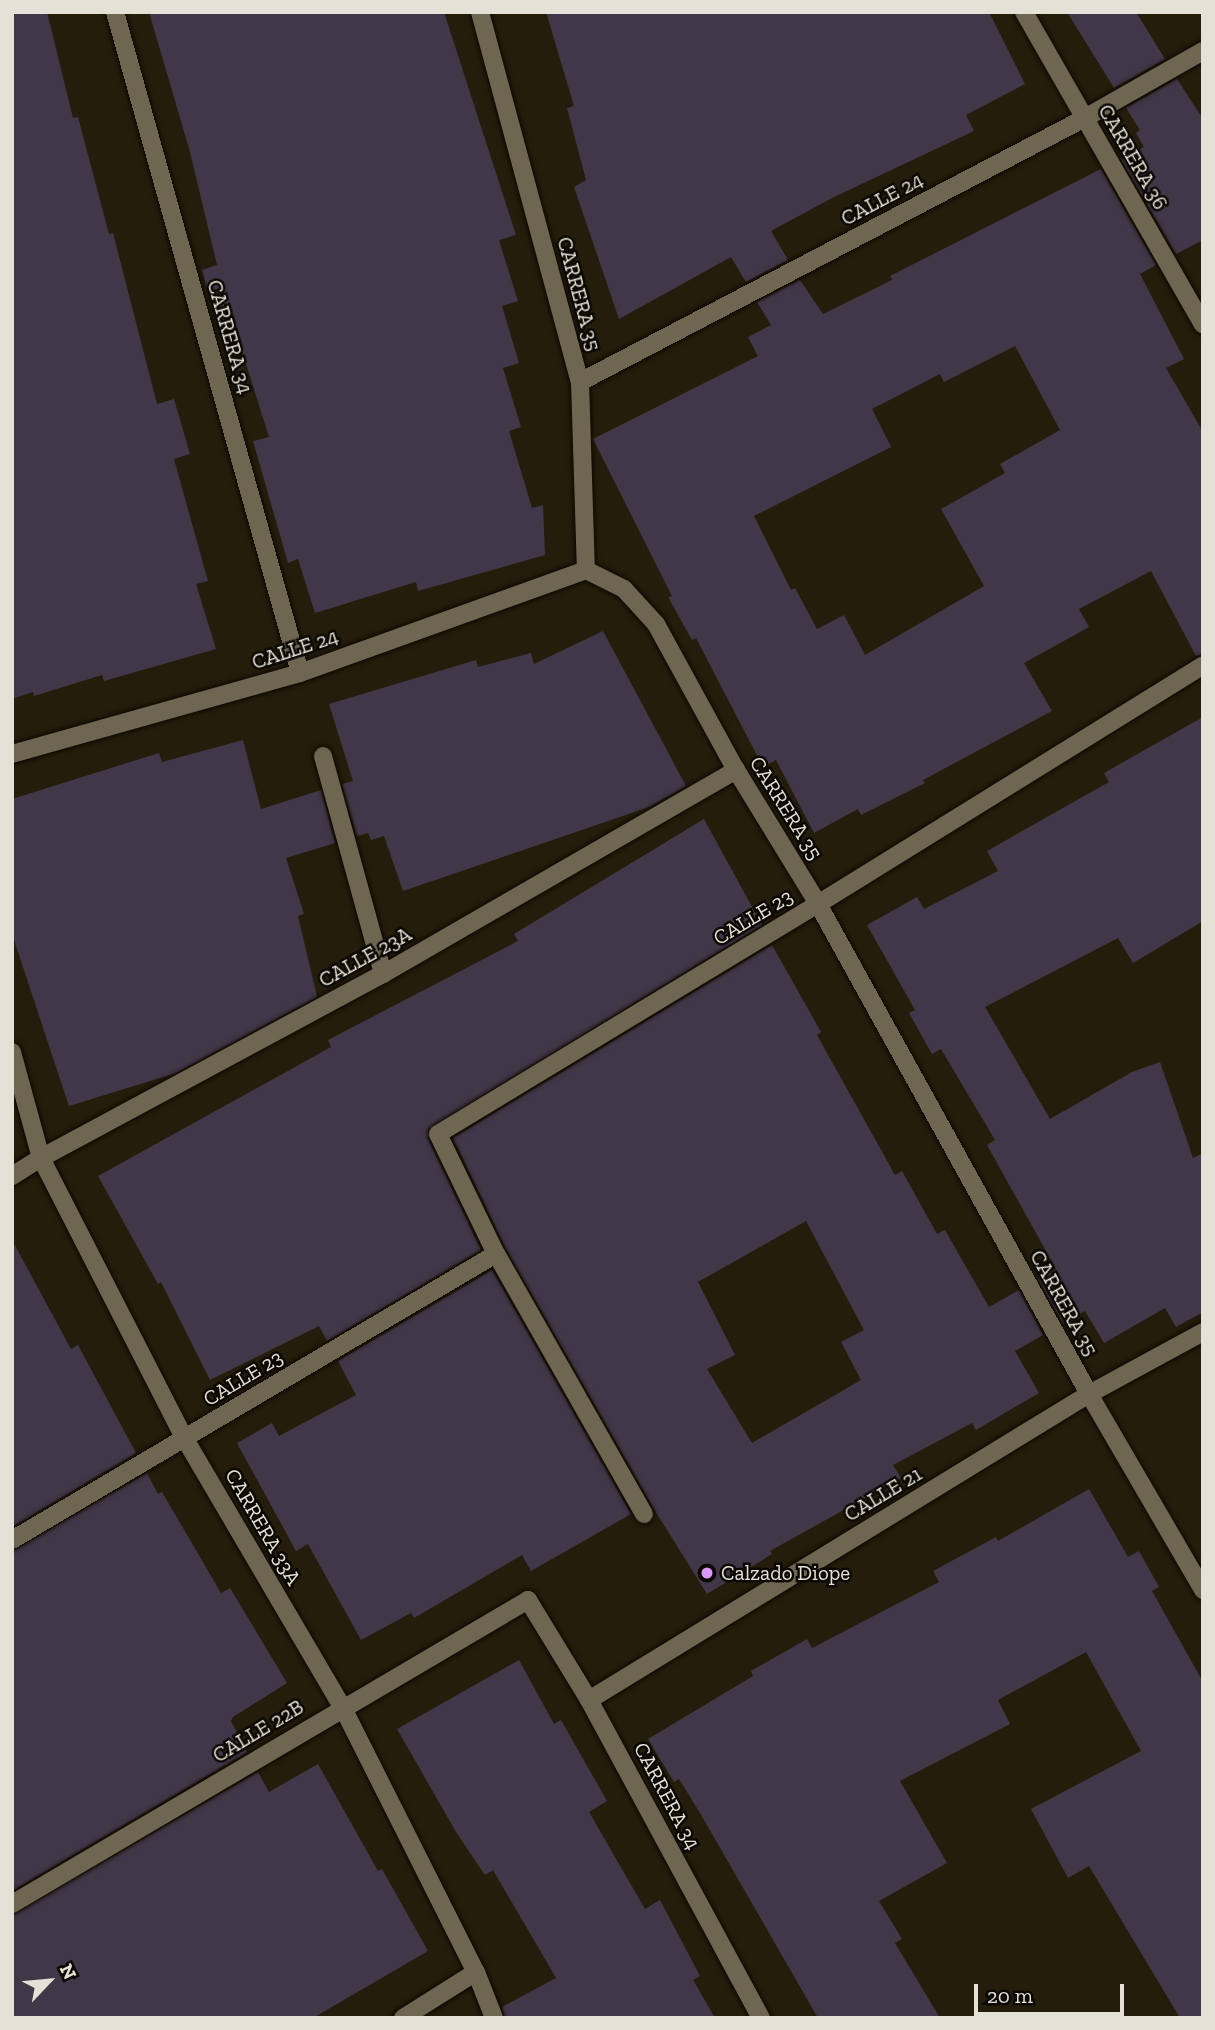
<!DOCTYPE html>
<html>
<head>
<meta charset="utf-8">
<style>
  body { margin:0 }
  #map { position:relative; width:1215px; height:2030px; overflow:hidden; background:#241d0b; font-family:"Zilla Slab",serif }
  div>[style] { position:absolute }
  .building>* { inset:0; background:#423748 }
  .roads { filter:drop-shadow(0 0 2px #0d0700) drop-shadow(0 0 2px #0d0700) }
  .minor>* { height:18px; margin:-9px; padding:0 9px; transform-origin:9px; border-radius:9px; background:#6f6652 }
  .dots>* { width:19px; height:19px; translate:-50% -50%; box-sizing:border-box; border:4px solid #0b0803; border-radius:50% }
  span { translate:-50% -50%; white-space:nowrap; text-align:center; line-height:1.15; -webkit-text-stroke:5px #0b0803; paint-order:stroke }
  .street-label { font-size:21px; color:#e6e1d6 }
  .poi-label { font-size:21px; color:#e6e1d6 }
  .left { translate:0 -50%; text-align:left }
  .frame { position:absolute; inset:0; border:14px solid #e6e1d6; pointer-events:none }
  .north { position:absolute; left:14px; top:1946px; width:70px; height:70px; -webkit-text-stroke:5px #0b0803; paint-order:stroke; rotate:64deg; font-size:19px; font-weight:700; line-height:28px; text-align:center; color:#e6e1d6 }
  .north::after { content:''; display:block; margin:auto; width:24px; height:32px; background:#e6e1d6; clip-path:polygon(50% 0,100% 100%,50% 72%,0 100%) }
  .scale { position:absolute; left:974px; top:1984px; width:150px; height:32px; box-sizing:border-box; border:4px solid #e6e1d6; border-top:0; padding-left:9px; font-size:21px; line-height:24px; white-space:nowrap; color:#e6e1d6; -webkit-text-stroke:5px #0b0803; paint-order:stroke }
</style>
</head>
<body>
<div id="map">
  <div class="building">
    <div style="clip-path:polygon(12px 12px,47px 12px,73px 118px,78px 117px,109px 234px,113px 233px,157px 404px,174px 399px,190px 454px,174px 459px,208px 581px,196px 584px,216px 649px,104px 681px,102px 675px,34px 696px,33px 692px,12px 699px)"></div>
    <div style="clip-path:polygon(149px 12px,444px 12px,516px 235px,499px 240px,518px 301px,502px 306px,519px 363px,503px 368px,521px 427px,509px 431px,532px 508px,543px 505px,545px 555px,418px 591px,416px 582px,315px 613px,298px 559px,288px 563px,253px 441px,269px 437px,232px 319px,217px 324px,202px 270px,217px 265px,190px 152px)"></div>
    <div style="clip-path:polygon(546px 12px,989px 12px,1025px 84px,966px 115px,974px 131px,832px 198px,771px 231px,788px 260px,746px 282px,731px 257px,619px 319px,574px 187px,586px 180px,567px 108px,574px 106px)"></div>
    <div style="clip-path:polygon(1067px 12px,1136px 12px,1165px 59px,1114px 88px)"></div>
    <div style="clip-path:polygon(1177px 79px,1203px 119px,1203px 240px,1176px 254px,1121px 159px,1144px 147px,1136px 133px,1140px 130px,1126px 108px)"></div>
    <div style="clip-path:polygon(evenodd,1101px 169px,1156px 265px,1140px 274px,1184px 359px,1166px 368px,1203px 432px,1203px 654px,1196px 656px,1151px 571px,1079px 609px,1089px 627px,1024px 663px,1052px 711px,923px 780px,925px 783px,861px 815px,858px 809px,814px 833px,776px 760px,763px 767px,696px 638px,692px 640px,668px 597px,672px 596px,593px 439px,758px 356px,748px 337px,771px 325px,757px 302px,800px 280px,823px 314px,892px 280px,890px 276px,1101px 169px,1015px 346px,1060px 430px,1000px 464px,1005px 473px,941px 509px,984px 586px,865px 655px,844px 615px,817px 629px,795px 588px,791px 590px,754px 516px,891px 447px,872px 409px,940px 374px,944px 382px,1015px 346px)"></div>
    <div style="clip-path:polygon(603px 631px,686px 786px,649px 807px,403px 891px,384px 836px,371px 840px,368px 833px,357px 836px,342px 784px,353px 781px,329px 704px,476px 660px,478px 667px,531px 653px,534px 664px)"></div>
    <div style="clip-path:polygon(1203px 717px,1203px 921px,1133px 963px,1118px 938px,985px 1007px,1050px 1119px,1132px 1072px,1160px 1062px,1193px 1158px,1203px 1153px,1203px 1312px,1176px 1327px,1165px 1308px,1104px 1343px,1085px 1311px,1063px 1324px,1038px 1279px,1056px 1269px,987px 1145px,995px 1140px,941px 1049px,932px 1054px,909px 1013px,915px 1010px,867px 925px,917px 897px,924px 909px,998px 871px,987px 851px,1109px 782px,1104px 773px)"></div>
    <div style="clip-path:polygon(243px 740px,261px 809px,321px 790px,335px 843px,286px 858px,304px 914px,298px 916px,317px 997px,176px 1073px,69px 1106px,12px 934px,12px 799px,159px 753px,162px 762px)"></div>
    <div style="clip-path:polygon(704px 819px,762px 925px,428px 1129px,428px 1139px,481px 1250px,327px 1341px,319px 1326px,210px 1380px,161px 1282px,158px 1284px,98px 1176px,331px 1047px,328px 1040px,518px 941px,514px 934px)"></div>
    <div style="clip-path:polygon(evenodd,772px 945px,821px 1032px,817px 1035px,895px 1175px,902px 1171px,937px 1234px,945px 1230px,989px 1307px,1019px 1290px,1043px 1335px,1015px 1351px,1039px 1393px,976px 1430px,972px 1423px,893px 1465px,901px 1478px,770px 1551px,772px 1554px,707px 1594px,654px 1509px,506px 1249px,453px 1138px,772px 945px,806px 1221px,864px 1330px,841px 1342px,861px 1380px,752px 1443px,707px 1369px,735px 1355px,698px 1282px,806px 1221px)"></div>
    <div style="clip-path:polygon(12px 1240px,71px 1349px,78px 1345px,136px 1453px,12px 1527px)"></div>
    <div style="clip-path:polygon(492px 1270px,631px 1514px,531px 1571px,522px 1555px,414px 1618px,411px 1613px,361px 1640px,308px 1544px,296px 1551px,237px 1443px,272px 1423px,279px 1436px,356px 1395px,338px 1361px)"></div>
    <div style="clip-path:polygon(147px 1473px,158px 1494px,162px 1492px,221px 1593px,230px 1588px,287px 1683px,233px 1717px,231px 1721px,247px 1752px,12px 1891px,12px 1551px)"></div>
    <div style="clip-path:polygon(1089px 1489px,1128px 1557px,1139px 1551px,1159px 1587px,1152px 1591px,1203px 1682px,1203px 2018px,1180px 2018px,1089px 1866px,1068px 1878px,1031px 1809px,1141px 1751px,1086px 1652px,998px 1700px,1010px 1724px,900px 1781px,947px 1863px,879px 1901px,902px 1939px,895px 1943px,940px 2018px,818px 2018px,700px 1813px,679px 1779px,674px 1782px,648px 1739px,753px 1676px,751px 1671px,807px 1639px,812px 1648px,939px 1582px,933px 1571px,996px 1537px,998px 1541px)"></div>
    <div style="clip-path:polygon(519px 1660px,554px 1724px,561px 1720px,607px 1801px,589px 1812px,645px 1909px,660px 1900px,700px 1976px,693px 1980px,715px 2018px,505px 2018px,502px 2007px,556px 1978px,493px 1870px,485px 1875px,456px 1832px,397px 1729px)"></div>
    <div style="clip-path:polygon(318px 1764px,378px 1871px,382px 1869px,428px 1951px,313px 2018px,12px 2018px,12px 1915px,258px 1772px,269px 1792px)"></div>
  </div>
  <div class="roads">
    <div class="minor">
      <div style="left:115px;top:12px;width:686px;rotate:74.36deg"></div>
      <div style="left:480px;top:12px;width:383px;rotate:74.9deg"></div>
      <div style="left:580px;top:382px;width:188px;rotate:88.2deg"></div>
      <div style="left:1024px;top:12px;width:360px;rotate:60.2deg"></div>
      <div style="left:580px;top:382px;width:570px;rotate:-27.6deg"></div>
      <div style="left:1085px;top:118px;width:136px;rotate:-29.6deg"></div>
      <div style="left:586px;top:570px;width:42px;rotate:26.6deg"></div>
      <div style="left:624px;top:589px;width:47px;rotate:47.6deg"></div>
      <div style="left:656px;top:624px;width:166px;rotate:61.3deg"></div>
      <div style="left:736px;top:770px;width:157px;rotate:58.5deg"></div>
      <div style="left:818px;top:904px;width:560px;rotate:61.05deg"></div>
      <div style="left:1089px;top:1394px;width:227px;rotate:59.8deg"></div>
      <div style="left:12px;top:754px;width:299px;rotate:-15.7deg"></div>
      <div style="left:300px;top:673px;width:304px;rotate:-19.8deg"></div>
      <div style="left:323px;top:756px;width:226px;rotate:74.6deg"></div>
      <div style="left:12px;top:1052px;width:110px;rotate:74.7deg"></div>
      <div style="left:41px;top:1158px;width:316px;rotate:62.9deg"></div>
      <div style="left:185px;top:1439px;width:312px;rotate:59.6deg"></div>
      <div style="left:343px;top:1708px;width:296px;rotate:63.3deg"></div>
      <div style="left:476px;top:1972px;width:49px;rotate:68.6deg"></div>
      <div style="left:12px;top:1176px;width:34px;rotate:-32deg"></div>
      <div style="left:41px;top:1158px;width:388px;rotate:-28.3deg"></div>
      <div style="left:383px;top:974px;width:408px;rotate:-30deg"></div>
      <div style="left:644px;top:1514px;width:299px;rotate:-119.6deg"></div>
      <div style="left:496px;top:1254px;width:133px;rotate:-115.8deg"></div>
      <div style="left:438px;top:1134px;width:444px;rotate:-31.2deg"></div>
      <div style="left:818px;top:904px;width:453px;rotate:-31.8deg"></div>
      <div style="left:12px;top:1540px;width:562px;rotate:-30.58deg"></div>
      <div style="left:589px;top:1700px;width:586px;rotate:-31.47deg"></div>
      <div style="left:1089px;top:1394px;width:130px;rotate:-28.5deg"></div>
      <div style="left:12px;top:1904px;width:599px;rotate:-30.5deg"></div>
      <div style="left:528px;top:1600px;width:117px;rotate:58.6deg"></div>
      <div style="left:589px;top:1700px;width:362px;rotate:61.6deg"></div>
      <div style="left:403px;top:2018px;width:86px;rotate:-32.2deg"></div>
    </div>
  </div>
  <div class="dots">
    <div style="left:707px;top:1573px;background:#d99af7"></div>
  </div>
  <div class="street-label">
    <span style="left:1133px;top:157px;rotate:60deg">CARRERA 36</span>
    <span style="left:882px;top:199px;rotate:-28deg">CALLE 24</span>
    <span style="left:579px;top:294px;rotate:75deg">CARRERA 35</span>
    <span style="left:230px;top:337px;rotate:74deg">CARRERA 34</span>
    <span style="left:295px;top:649px;rotate:-18deg">CALLE 24</span>
    <span style="left:786px;top:808px;rotate:58deg">CARRERA 35</span>
    <span style="left:753px;top:917px;rotate:-31deg">CALLE 23</span>
    <span style="left:365px;top:957px;rotate:-29deg">CALLE 23A</span>
    <span style="left:1064px;top:1303px;rotate:61deg">CARRERA 35</span>
    <span style="left:243px;top:1378px;rotate:-31deg">CALLE 23</span>
    <span style="left:883px;top:1494px;rotate:-31deg">CALLE 21</span>
    <span style="left:263px;top:1527px;rotate:60deg">CARRERA 33A</span>
    <span style="left:258px;top:1731px;rotate:-31deg">CALLE 22B</span>
    <span style="left:667px;top:1796px;rotate:62deg">CARRERA 34</span>
  </div>
  <div class="poi-label">
    <span class="left" style="left:721px;top:1573px">Calzado Diope</span>
  </div>
  <div class="frame"></div>
  <div class="north">N</div>
  <div class="scale">20 m</div>
</div>
</body>
</html>
